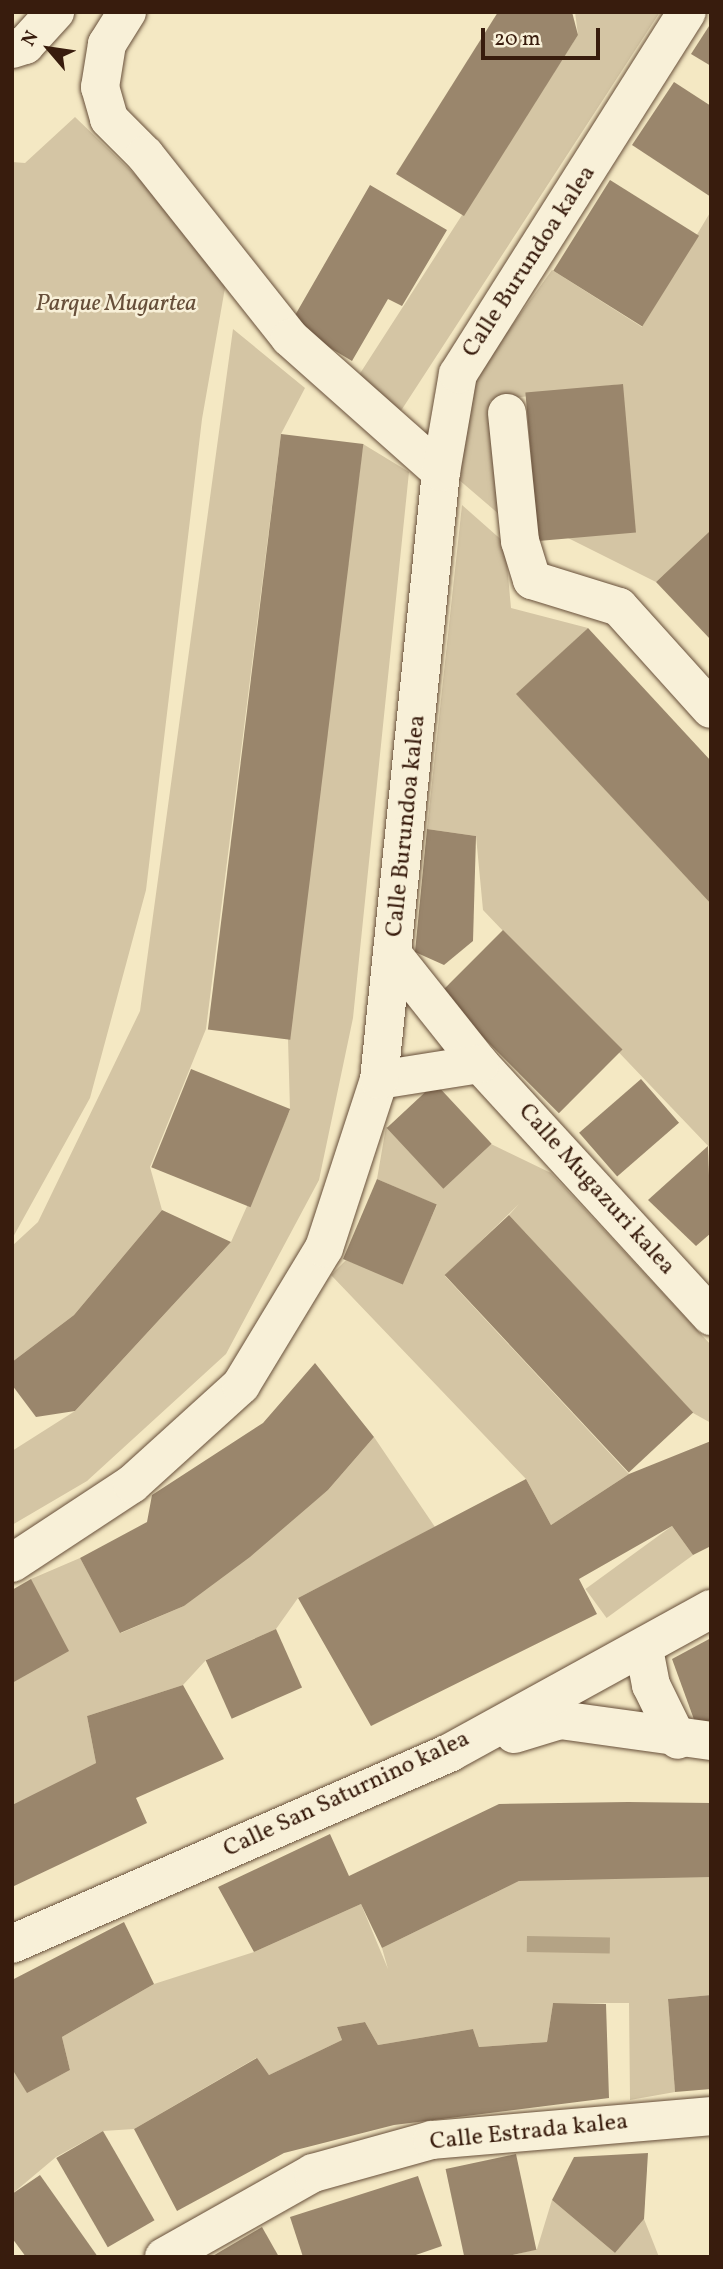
<!DOCTYPE html>
<html>
<head>
<meta charset="utf-8">
<style>
  body { margin:0 }
  #map { position:relative; width:723px; height:2269px; overflow:hidden; background:#f4e8c3; font-family:Vollkorn,serif }
  div>[style] { position:absolute }
  .green>* { inset:0; background:#d4c5a4; transform-origin:0 0 }
  .water>* { inset:0; background:#b4a385; transform-origin:0 0 }
  .building>* { inset:0; background:#9a866c; transform-origin:0 0 }
  .roads { filter:drop-shadow(0 0 2px #674f3a) drop-shadow(0 0 2px #674f3a) }
  .minor>* { height:38px; margin:-19px; padding:0 19px; transform-origin:19px; border-radius:19px; background:#f8f0d8 }
  span { translate:-50% -50%; white-space:nowrap; text-align:center; line-height:1.15; -webkit-text-stroke:5px #f8f0d8; paint-order:stroke }
  .street-label { font-size:24px; color:#381c0d }
  .park-label { font-size:24px; color:#674f3a; font-style:italic }
  .frame { position:absolute; inset:0; border:14px solid #381c0d; pointer-events:none }
  .north { position:absolute; left:14px; top:14px; width:70px; height:70px; -webkit-text-stroke:5px #f8f0d8; paint-order:stroke; rotate:299deg; font-size:19px; font-weight:700; line-height:28px; text-align:center; color:#381c0d }
  .north::after { content:''; display:block; margin:auto; width:24px; height:32px; background:#381c0d; clip-path:polygon(50% 0,100% 100%,50% 72%,0 100%) }
  .scale { position:absolute; left:481px; top:28px; width:119px; height:32px; box-sizing:border-box; border:4px solid #381c0d; border-top:0; padding-left:9px; font-size:21px; line-height:24px; white-space:nowrap; color:#381c0d; -webkit-text-stroke:5px #f8f0d8; paint-order:stroke }
</style>
</head>
<body>
<div id="map">
  <div class="green">
    <div style="clip-path:polygon(575px 12px,660px 12px,395px 420px,359px 375px,578px 35px)"></div>
    <div style="clip-path:polygon(75px 117px,229px 265px,202px 419px,146px 890px,90px 1098px,12px 1239px,12px 162px,25px 163px)"></div>
    <div style="clip-path:polygon(711px 211px,711px 530px,656px 582px,568px 538px,622px 384px,490px 401px,500px 515px,451px 473px,467px 388px,552px 270px,642px 327px)"></div>
    <div style="clip-path:polygon(233px 329px,305px 388px,281px 434px,206px 1029px,150px 1167px,162px 1210px,74px 1315px,12px 1362px,12px 1246px,38px 1222px,140px 1011px)"></div>
    <div style="clip-path:polygon(363px 444px,409px 472px,353px 1018px,319px 1180px,226px 1354px,87px 1481px,12px 1525px,12px 1451px,75px 1411px,231px 1242px,290px 1110px,288px 1039px)"></div>
    <div style="clip-path:polygon(462px 505px,505px 543px,511px 608px,588px 628px,517px 694px,711px 904px,711px 1149px,483px 910px,476px 836px,427px 829px)"></div>
    <div style="clip-path:polygon(386px 1127px,491px 1144px,551px 1173px,711px 1345px,711px 1423px,693px 1413px,509px 1215px,519px 1204px,445px 1276px,629px 1474px,551px 1525px,526px 1479px,331px 1275px,346px 1260px,402px 1282px,437px 1205px,377px 1179px)"></div>
    <div style="clip-path:polygon(374px 1437px,435px 1527px,298px 1598px,276px 1629px,206px 1660px,183px 1685px,87px 1716px,96px 1763px,12px 1805px,12px 1683px,31px 1579px,80px 1558px,121px 1633px,184px 1606px,328px 1490px)"></div>
    <div style="left:672px;top:1526px;width:36px;height:107px;rotate:54deg"></div>
    <div style="clip-path:polygon(629px 1876px,711px 1877px,711px 1995px,668px 1999px,675px 2092px,630px 2100px,629px 2003px,553px 2003px,547px 2042px,479px 2047px,473px 2029px,378px 2045px,365px 2022px,337px 2027px,342px 2040px,269px 2075px,256px 2058px,134px 2129px,103px 2131px,56px 2157px,12px 2194px,12px 2069px,27px 2092px,70px 2070px,62px 2037px,154px 1984px,254px 1952px,361px 1904px,388px 1969px,382px 1948px,519px 1881px)"></div>
    <div style="clip-path:polygon(552px 2200px,615px 2253px,644px 2219px,659px 2257px,505px 2257px,537px 2249px)"></div>
  </div>
  <div class="water">
    <div style="left:527px;top:1936px;width:83px;height:16px;rotate:1deg"></div>
  </div>
  <div class="building">
    <div style="clip-path:polygon(498px 12px,572px 12px,578px 35px,464px 216px,396px 174px)"></div>
    <div style="clip-path:polygon(711px 23px,711px 66px,691px 54px)"></div>
    <div style="clip-path:polygon(674px 82px,711px 106px,711px 197px,632px 145px)"></div>
    <div style="left:610px;top:180px;width:105px;height:107px;rotate:32deg"></div>
    <div style="clip-path:polygon(370px 185px,447px 230px,402px 306px,388px 299px,352px 361px,290px 324px)"></div>
    <div style="left:623px;top:384px;width:149px;height:98px;rotate:85deg"></div>
    <div style="left:281px;top:434px;width:83px;height:600px;rotate:7deg"></div>
    <div style="clip-path:polygon(711px 530px,711px 640px,656px 582px)"></div>
    <div style="clip-path:polygon(588px 628px,711px 761px,711px 904px,516px 694px)"></div>
    <div style="clip-path:polygon(427px 829px,476px 836px,473px 941px,444px 965px,415px 952px)"></div>
    <div style="left:503px;top:930px;width:169px;height:90px;rotate:45deg"></div>
    <div style="left:191px;top:1069px;width:107px;height:106px;rotate:22deg"></div>
    <div style="left:641px;top:1079px;width:58px;height:82px;rotate:49deg"></div>
    <div style="left:435px;top:1083px;width:83px;height:66px;rotate:47deg"></div>
    <div style="clip-path:polygon(708px 1146px,711px 1233px,696px 1246px,648px 1200px)"></div>
    <div style="left:377px;top:1179px;width:65px;height:87px;rotate:23deg"></div>
    <div style="clip-path:polygon(162px 1210px,231px 1242px,75px 1411px,36px 1417px,12px 1385px,12px 1362px,74px 1315px)"></div>
    <div style="left:509px;top:1215px;width:270px;height:88px;rotate:47deg"></div>
    <div style="clip-path:polygon(315px 1363px,374px 1437px,328px 1490px,250px 1557px,184px 1606px,120px 1633px,80px 1558px,147px 1522px,152px 1495px,263px 1423px)"></div>
    <div style="clip-path:polygon(711px 1441px,711px 1546px,693px 1555px,672px 1526px,579px 1579px,597px 1614px,371px 1726px,298px 1598px,526px 1479px,551px 1525px,629px 1474px)"></div>
    <div style="clip-path:polygon(31px 1579px,69px 1651px,12px 1683px,12px 1590px)"></div>
    <div style="left:276px;top:1629px;width:64px;height:77px;rotate:66deg"></div>
    <div style="clip-path:polygon(711px 1638px,711px 1723px,696px 1725px,672px 1659px)"></div>
    <div style="clip-path:polygon(183px 1685px,224px 1759px,136px 1798px,147px 1823px,12px 1887px,12px 1805px,96px 1763px,87px 1716px)"></div>
    <div style="clip-path:polygon(628px 1802px,711px 1803px,711px 1877px,519px 1881px,382px 1948px,361px 1904px,254px 1952px,218px 1887px,330px 1834px,349px 1876px,499px 1804px)"></div>
    <div style="clip-path:polygon(124px 1922px,154px 1984px,62px 2037px,70px 2070px,27px 2093px,12px 2069px,12px 1980px)"></div>
    <div style="clip-path:polygon(711px 1995px,711px 2089px,675px 2092px,668px 1999px)"></div>
    <div style="clip-path:polygon(553px 2003px,606px 2004px,609px 2098px,394px 2125px,284px 2153px,177px 2211px,134px 2129px,257px 2058px,269px 2075px,342px 2040px,337px 2027px,365px 2022px,378px 2045px,473px 2029px,479px 2047px,547px 2042px)"></div>
    <div style="left:103px;top:2131px;width:103px;height:54px;rotate:60deg"></div>
    <div style="clip-path:polygon(648px 2153px,644px 2219px,615px 2253px,552px 2200px,574px 2157px)"></div>
    <div style="left:516px;top:2154px;width:98px;height:72px;rotate:78deg"></div>
    <div style="clip-path:polygon(40px 2175px,98px 2257px,26px 2257px,12px 2238px,12px 2194px)"></div>
    <div style="clip-path:polygon(418px 2176px,442px 2246px,410px 2257px,303px 2257px,290px 2217px)"></div>
    <div style="clip-path:polygon(262px 2227px,279px 2257px,211px 2257px)"></div>
  </div>
  <div class="roads">
    <div class="minor">
      <div style="left:127px;top:12px;width:38px;rotate:122deg"></div>
      <div style="left:107px;top:44px;width:44px;rotate:99.2deg"></div>
      <div style="left:100px;top:87px;width:33px;rotate:74deg"></div>
      <div style="left:109px;top:119px;width:51px;rotate:45deg"></div>
      <div style="left:145px;top:155px;width:233px;rotate:51.6deg"></div>
      <div style="left:290px;top:338px;width:202px;rotate:41.6deg"></div>
      <div style="left:12px;top:49px;width:14px;rotate:-17deg"></div>
      <div style="left:25px;top:45px;width:45px;rotate:-47.7deg"></div>
      <div style="left:507px;top:413px;width:129px;rotate:84.2deg"></div>
      <div style="left:520px;top:541px;width:41px;rotate:72.9deg"></div>
      <div style="left:532px;top:580px;width:91px;rotate:17.2deg"></div>
      <div style="left:619px;top:607px;width:137px;rotate:48deg"></div>
      <div style="left:394px;top:956px;width:138px;rotate:51.5deg"></div>
      <div style="left:480px;top:1064px;width:342px;rotate:47.5deg"></div>
      <div style="left:379px;top:1080px;width:102px;rotate:-9deg"></div>
      <div style="left:12px;top:1563px;width:144px;rotate:-33.4deg"></div>
      <div style="left:132px;top:1484px;width:147px;rotate:-42.2deg"></div>
      <div style="left:241px;top:1385px;width:160px;rotate:-58.8deg"></div>
      <div style="left:324px;top:1248px;width:177px;rotate:-71.9deg"></div>
      <div style="left:379px;top:1080px;width:611px;rotate:-84.18deg"></div>
      <div style="left:441px;top:472px;width:99px;rotate:-80.2deg"></div>
      <div style="left:458px;top:374px;width:428px;rotate:-57.7deg"></div>
      <div style="left:644px;top:1649px;width:37px;rotate:79deg"></div>
      <div style="left:651px;top:1685px;width:61px;rotate:63.9deg"></div>
      <div style="left:514px;top:1734px;width:48px;rotate:-16.9deg"></div>
      <div style="left:560px;top:1720px;width:152px;rotate:7.9deg"></div>
      <div style="left:12px;top:1944px;width:479px;rotate:-23.6deg"></div>
      <div style="left:451px;top:1752px;width:297px;rotate:-28.8deg"></div>
      <div style="left:164px;top:2257px;width:171px;rotate:-29.4deg"></div>
      <div style="left:313px;top:2173px;width:123px;rotate:-15.5deg"></div>
      <div style="left:432px;top:2140px;width:280px;rotate:-4.9deg"></div>
    </div>
  </div>
  <div class="street-label">
    <span style="left:530px;top:262px;rotate:-57deg">Calle Burundoa kalea</span>
    <span style="left:407px;top:826px;rotate:-84deg">Calle Burundoa kalea</span>
    <span style="left:596px;top:1190px;rotate:48deg">Calle Mugazuri kalea</span>
    <span style="left:347px;top:1795px;rotate:-25deg">Calle San Saturnino kalea</span>
    <span style="left:529px;top:2133px;rotate:-6deg">Calle Estrada kalea</span>
  </div>
  <div class="park-label">
    <span style="left:116px;top:305px">Parque Mugartea</span>
  </div>
  <div class="frame"></div>
  <div class="north">N</div>
  <div class="scale">20 m</div>
</div>
</body>
</html>
